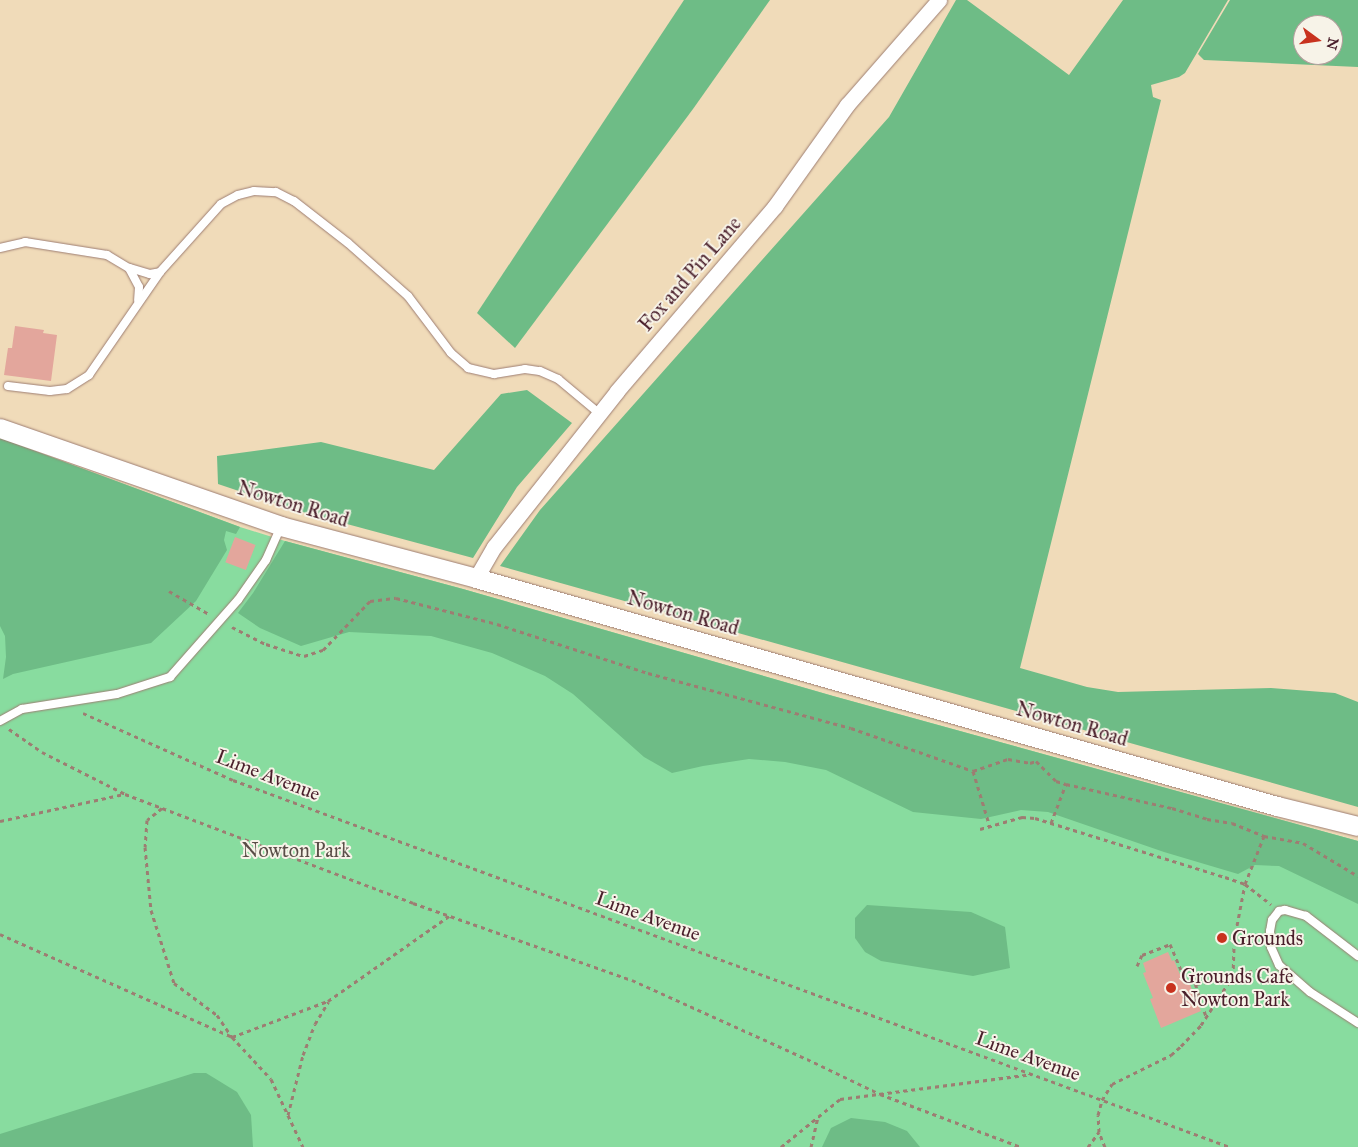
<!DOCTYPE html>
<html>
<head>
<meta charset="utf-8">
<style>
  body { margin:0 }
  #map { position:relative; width:1358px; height:1147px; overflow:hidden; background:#f0dbb9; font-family:"IM FELL Great Primer",serif }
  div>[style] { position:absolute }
  .green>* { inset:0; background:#88dc9f }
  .forest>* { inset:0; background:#6ebc86 }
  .building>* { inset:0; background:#e3a69c; transform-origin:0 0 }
  .path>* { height:3px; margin-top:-1.5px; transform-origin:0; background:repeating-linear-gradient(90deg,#9d7d72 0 4px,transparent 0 8px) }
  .roads { filter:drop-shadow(0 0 1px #9d7d72) drop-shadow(0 0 1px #9d7d72) }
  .service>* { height:8px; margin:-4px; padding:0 4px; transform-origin:4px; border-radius:4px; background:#fff }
  .minor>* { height:15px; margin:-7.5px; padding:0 7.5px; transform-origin:7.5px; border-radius:7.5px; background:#fff }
  .tertiary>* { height:19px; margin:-9.5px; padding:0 9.5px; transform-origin:9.5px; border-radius:9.5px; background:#fff }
  .dots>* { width:14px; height:14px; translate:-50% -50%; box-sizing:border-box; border:2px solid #f7f3e8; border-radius:50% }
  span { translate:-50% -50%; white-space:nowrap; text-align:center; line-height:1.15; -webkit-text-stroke:4px #f7f3e8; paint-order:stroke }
  .street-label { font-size:20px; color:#4a1f2b }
  .park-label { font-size:20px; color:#5a4e48 }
  .poi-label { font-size:20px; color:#4a1f2b }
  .left { translate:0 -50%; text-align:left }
  .north { position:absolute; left:1293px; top:15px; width:50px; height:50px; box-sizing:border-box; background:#f7f3e8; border:1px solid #b29e9c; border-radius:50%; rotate:104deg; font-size:14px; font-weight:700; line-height:20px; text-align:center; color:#4a1f2b }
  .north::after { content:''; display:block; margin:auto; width:18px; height:22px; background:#c8321e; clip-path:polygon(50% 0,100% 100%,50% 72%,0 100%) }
</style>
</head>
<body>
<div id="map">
  <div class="green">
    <div style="clip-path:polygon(0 438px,240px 527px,285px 541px,463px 589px,833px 696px,1358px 841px,1358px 1147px,0 1147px)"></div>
  </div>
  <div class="forest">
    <div style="clip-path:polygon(684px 0,770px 0,693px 109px,515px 348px,477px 313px)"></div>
    <div style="clip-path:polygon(956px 0,967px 0,1069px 75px,1123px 0,1228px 0,1185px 73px,1179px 77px,1151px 85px,1153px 97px,1161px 100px,1020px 668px,1087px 687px,1118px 692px,1271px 688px,1335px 693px,1358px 702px,1358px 807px,500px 566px,540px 510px,889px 117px)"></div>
    <div style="clip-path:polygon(evenodd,1230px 0,1358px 0,1358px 67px,1204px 60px,1198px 54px,1230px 0,1303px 25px,1333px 25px,1333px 55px,1303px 55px,1303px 25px)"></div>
    <div style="clip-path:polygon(527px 390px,572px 423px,517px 487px,473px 558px,295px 510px,218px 484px,217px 456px,321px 442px,434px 470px,501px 394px)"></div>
    <div style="clip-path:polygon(0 438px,240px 527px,236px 534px,226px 531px,224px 540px,227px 550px,196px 601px,151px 643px,13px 674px,3px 679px,6px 657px,5px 636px,0 626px)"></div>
    <div style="clip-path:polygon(285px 541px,463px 589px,833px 696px,1358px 841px,1358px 904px,1279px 866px,1255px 865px,1238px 874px,1164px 852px,1048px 812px,1021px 810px,981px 819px,913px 812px,826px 770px,785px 762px,749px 759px,703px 766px,672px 773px,644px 757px,573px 694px,545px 676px,492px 653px,431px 636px,349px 632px,301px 646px,260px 628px,238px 613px,253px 593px)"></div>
    <div style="clip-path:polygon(867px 905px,971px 912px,1005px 927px,1010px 968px,973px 976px,881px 961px,865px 952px,855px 938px,855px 918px)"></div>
    <div style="clip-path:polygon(194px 1073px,206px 1073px,237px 1092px,251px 1115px,253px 1147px,0 1147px,0 1134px)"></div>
    <div style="clip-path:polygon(851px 1118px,885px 1122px,907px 1131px,920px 1147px,822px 1147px,831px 1128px)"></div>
  </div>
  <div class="building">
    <div style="clip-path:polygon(15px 326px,44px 330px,43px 333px,57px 335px,51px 381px,4px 375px,8px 348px,12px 348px)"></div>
    <div style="left:235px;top:537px;width:22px;height:27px;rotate:21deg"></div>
    <div style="clip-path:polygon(1168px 952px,1172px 961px,1174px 960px,1184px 984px,1189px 982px,1201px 1011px,1161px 1028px,1150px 999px,1153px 998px,1143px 973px,1146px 972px,1143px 963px)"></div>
  </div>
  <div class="path">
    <div style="left:169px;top:591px;width:46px;rotate:29.9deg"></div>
    <div style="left:232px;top:627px;width:38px;rotate:27deg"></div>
    <div style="left:266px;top:644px;width:40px;rotate:18deg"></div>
    <div style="left:304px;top:656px;width:20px;rotate:-18deg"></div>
    <div style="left:323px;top:650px;width:68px;rotate:-46.2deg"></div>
    <div style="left:370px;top:601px;width:26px;rotate:-7deg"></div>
    <div style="left:396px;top:598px;width:104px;rotate:14.4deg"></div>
    <div style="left:497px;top:624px;width:159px;rotate:18deg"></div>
    <div style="left:648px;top:673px;width:210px;rotate:15.2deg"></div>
    <div style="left:851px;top:728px;width:129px;rotate:19.4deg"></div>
    <div style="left:973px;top:771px;width:37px;rotate:-19deg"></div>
    <div style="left:1008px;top:759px;width:22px;rotate:10deg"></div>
    <div style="left:1030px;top:763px;width:6px;rotate:-18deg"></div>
    <div style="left:1036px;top:761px;width:28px;rotate:45deg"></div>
    <div style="left:1056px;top:781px;width:10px;rotate:17deg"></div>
    <div style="left:1066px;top:784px;width:109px;rotate:12.8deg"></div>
    <div style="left:1172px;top:808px;width:37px;rotate:17deg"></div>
    <div style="left:1207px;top:819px;width:25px;rotate:9deg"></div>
    <div style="left:1232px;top:823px;width:35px;rotate:22deg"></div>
    <div style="left:1264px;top:836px;width:40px;rotate:10deg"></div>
    <div style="left:1303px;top:843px;width:64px;rotate:31deg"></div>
    <div style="left:83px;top:713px;width:164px;rotate:24.1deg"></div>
    <div style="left:233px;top:780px;width:1062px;rotate:20.21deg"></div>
    <div style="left:9px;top:729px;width:40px;rotate:34.9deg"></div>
    <div style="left:42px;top:752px;width:93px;rotate:26.8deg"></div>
    <div style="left:125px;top:794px;width:308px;rotate:20.7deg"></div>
    <div style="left:413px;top:903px;width:232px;rotate:19.4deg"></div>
    <div style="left:632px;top:980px;width:192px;rotate:24.3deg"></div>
    <div style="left:807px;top:1059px;width:81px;rotate:25.6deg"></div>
    <div style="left:880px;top:1094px;width:151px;rotate:20.6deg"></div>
    <div style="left:973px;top:771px;width:59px;rotate:73.1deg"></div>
    <div style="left:162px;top:808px;width:19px;rotate:141deg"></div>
    <div style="left:147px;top:820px;width:27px;rotate:94deg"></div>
    <div style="left:145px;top:847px;width:63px;rotate:84.6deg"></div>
    <div style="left:151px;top:910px;width:77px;rotate:72.5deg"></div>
    <div style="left:174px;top:983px;width:54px;rotate:36.7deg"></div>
    <div style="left:217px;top:1015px;width:27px;rotate:56deg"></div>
    <div style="left:232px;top:1037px;width:57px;rotate:47.1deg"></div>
    <div style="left:271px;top:1079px;width:75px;rotate:64.8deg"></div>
    <div style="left:0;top:821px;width:127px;rotate:-12.3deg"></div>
    <div style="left:1051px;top:823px;width:42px;rotate:-69deg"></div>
    <div style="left:980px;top:829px;width:44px;rotate:-15.9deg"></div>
    <div style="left:1022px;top:817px;width:13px;rotate:4deg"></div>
    <div style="left:1035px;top:818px;width:199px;rotate:17.3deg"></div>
    <div style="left:1225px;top:877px;width:21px;rotate:19deg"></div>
    <div style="left:1245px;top:884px;width:33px;rotate:38deg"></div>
    <div style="left:0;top:934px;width:254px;rotate:23.9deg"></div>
    <div style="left:232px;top:1037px;width:103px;rotate:-20.6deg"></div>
    <div style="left:328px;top:1001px;width:148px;rotate:-35.1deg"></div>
    <div style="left:1137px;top:966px;width:12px;rotate:-66deg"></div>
    <div style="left:1142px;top:955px;width:30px;rotate:-21deg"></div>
    <div style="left:1170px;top:944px;width:38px;rotate:67deg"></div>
    <div style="left:1182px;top:980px;width:12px;rotate:-20deg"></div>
    <div style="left:1193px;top:976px;width:21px;rotate:73deg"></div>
    <div style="left:1199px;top:996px;width:4px;rotate:153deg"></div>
    <div style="left:1196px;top:984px;width:38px;rotate:-12deg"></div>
    <div style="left:1233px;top:976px;width:35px;rotate:-88deg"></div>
    <div style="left:1234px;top:941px;width:58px;rotate:-79.1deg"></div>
    <div style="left:1245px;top:884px;width:52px;rotate:-68.4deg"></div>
    <div style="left:1199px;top:996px;width:21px;rotate:71deg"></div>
    <div style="left:288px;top:1115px;width:62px;rotate:-76deg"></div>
    <div style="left:303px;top:1055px;width:33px;rotate:-69deg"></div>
    <div style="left:315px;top:1024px;width:26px;rotate:-59deg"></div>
    <div style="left:781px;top:1147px;width:76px;rotate:-39.1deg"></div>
    <div style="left:840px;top:1099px;width:194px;rotate:-7.4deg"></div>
    <div style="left:811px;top:1147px;width:31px;rotate:-77deg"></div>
    <div style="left:1088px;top:1147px;width:19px;rotate:-54deg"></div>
    <div style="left:1105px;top:1147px;width:16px;rotate:-112deg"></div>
    <div style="left:1099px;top:1132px;width:17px;rotate:-93deg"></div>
    <div style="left:1098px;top:1115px;width:16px;rotate:-75deg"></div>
    <div style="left:1102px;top:1100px;width:19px;rotate:-58deg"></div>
    <div style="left:1112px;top:1084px;width:66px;rotate:-26.2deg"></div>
    <div style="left:1171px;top:1055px;width:13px;rotate:-42deg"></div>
    <div style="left:1181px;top:1046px;width:29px;rotate:-46deg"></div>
    <div style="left:1201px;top:1025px;width:59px;rotate:-56.9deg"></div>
    <div style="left:1233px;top:976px;width:34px;rotate:-14deg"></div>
  </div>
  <div class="roads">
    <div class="service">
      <div style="left:0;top:248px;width:26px;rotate:-13deg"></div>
      <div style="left:25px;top:242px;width:83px;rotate:9deg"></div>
      <div style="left:107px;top:255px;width:26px;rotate:31deg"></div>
      <div style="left:129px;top:268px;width:21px;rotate:62deg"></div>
      <div style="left:139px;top:287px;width:13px;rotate:94deg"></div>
      <div style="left:130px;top:268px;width:21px;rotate:17deg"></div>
      <div style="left:150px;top:274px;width:10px;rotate:-11deg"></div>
      <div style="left:8px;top:386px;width:42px;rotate:6.8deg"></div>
      <div style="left:50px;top:391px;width:17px;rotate:-7deg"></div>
      <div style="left:67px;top:389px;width:26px;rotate:-32deg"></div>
      <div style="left:89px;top:375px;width:125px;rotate:-55.4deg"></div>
      <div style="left:160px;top:272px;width:91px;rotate:-48.1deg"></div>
      <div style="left:221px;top:204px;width:19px;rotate:-28deg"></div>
      <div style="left:238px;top:195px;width:16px;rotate:-14deg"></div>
      <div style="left:254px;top:191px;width:22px;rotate:3deg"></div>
      <div style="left:276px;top:192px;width:20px;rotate:27deg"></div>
      <div style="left:294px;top:201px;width:68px;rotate:37.9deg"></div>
      <div style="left:348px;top:243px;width:80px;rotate:41.5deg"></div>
      <div style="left:408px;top:296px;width:71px;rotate:53deg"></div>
      <div style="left:451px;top:353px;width:23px;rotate:41deg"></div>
      <div style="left:468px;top:368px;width:27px;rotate:13deg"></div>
      <div style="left:494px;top:374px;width:31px;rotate:-9deg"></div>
      <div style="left:525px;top:369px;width:15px;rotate:8deg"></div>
      <div style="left:540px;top:371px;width:20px;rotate:24deg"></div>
      <div style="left:558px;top:379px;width:55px;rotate:39.8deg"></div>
      <div style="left:0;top:721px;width:25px;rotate:-29deg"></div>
      <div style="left:22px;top:709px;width:96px;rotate:-9deg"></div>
      <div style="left:117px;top:694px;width:56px;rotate:-17.8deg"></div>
      <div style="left:170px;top:677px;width:103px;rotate:-48.6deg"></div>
      <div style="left:238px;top:600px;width:49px;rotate:-55deg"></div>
      <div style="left:266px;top:560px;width:37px;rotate:-66deg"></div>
      <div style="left:1358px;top:956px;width:66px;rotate:-142.4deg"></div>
      <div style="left:1306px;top:916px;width:22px;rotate:-164deg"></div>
      <div style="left:1285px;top:910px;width:6px;rotate:171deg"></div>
      <div style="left:1279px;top:911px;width:11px;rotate:128deg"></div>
      <div style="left:1272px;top:920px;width:11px;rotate:100deg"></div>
      <div style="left:1270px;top:931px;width:16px;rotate:86deg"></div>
      <div style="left:1271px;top:947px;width:20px;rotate:66deg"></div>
      <div style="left:1279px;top:965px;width:41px;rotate:41.1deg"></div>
      <div style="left:1310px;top:992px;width:57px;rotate:32.9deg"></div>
    </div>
    <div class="minor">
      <div style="left:476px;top:578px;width:36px;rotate:-60deg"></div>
      <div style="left:494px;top:547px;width:199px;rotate:-51.7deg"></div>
      <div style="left:617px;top:391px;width:243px;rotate:-49.5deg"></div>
      <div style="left:775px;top:206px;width:124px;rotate:-54.5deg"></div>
      <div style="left:847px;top:105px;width:140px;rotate:-48.8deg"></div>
    </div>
    <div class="tertiary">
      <div style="left:0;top:428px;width:298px;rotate:19.2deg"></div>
      <div style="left:281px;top:526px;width:202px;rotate:14.9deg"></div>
      <div style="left:476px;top:578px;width:833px;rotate:15.89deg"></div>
      <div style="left:1277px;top:806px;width:83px;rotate:13.9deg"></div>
    </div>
  </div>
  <div class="dots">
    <div style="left:1222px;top:938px;background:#c8321e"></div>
    <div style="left:1171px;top:988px;background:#c8321e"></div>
  </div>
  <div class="street-label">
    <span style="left:690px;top:274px;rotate:-49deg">Fox and Pin Lane</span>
    <span style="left:293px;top:504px;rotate:17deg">Nowton Road</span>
    <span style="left:683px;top:613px;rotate:16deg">Nowton Road</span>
    <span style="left:1072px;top:724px;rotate:16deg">Nowton Road</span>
    <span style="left:268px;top:775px;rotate:21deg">Lime Avenue</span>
    <span style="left:648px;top:916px;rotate:20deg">Lime Avenue</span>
    <span style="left:1028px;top:1056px;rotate:20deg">Lime Avenue</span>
  </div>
  <div class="park-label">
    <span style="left:296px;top:850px">Nowton Park</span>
  </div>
  <div class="poi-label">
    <span class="left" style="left:1232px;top:938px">Grounds</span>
    <span class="left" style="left:1181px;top:988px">Grounds Cafe<br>Nowton Park</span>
  </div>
  <div class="north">N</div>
</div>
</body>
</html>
